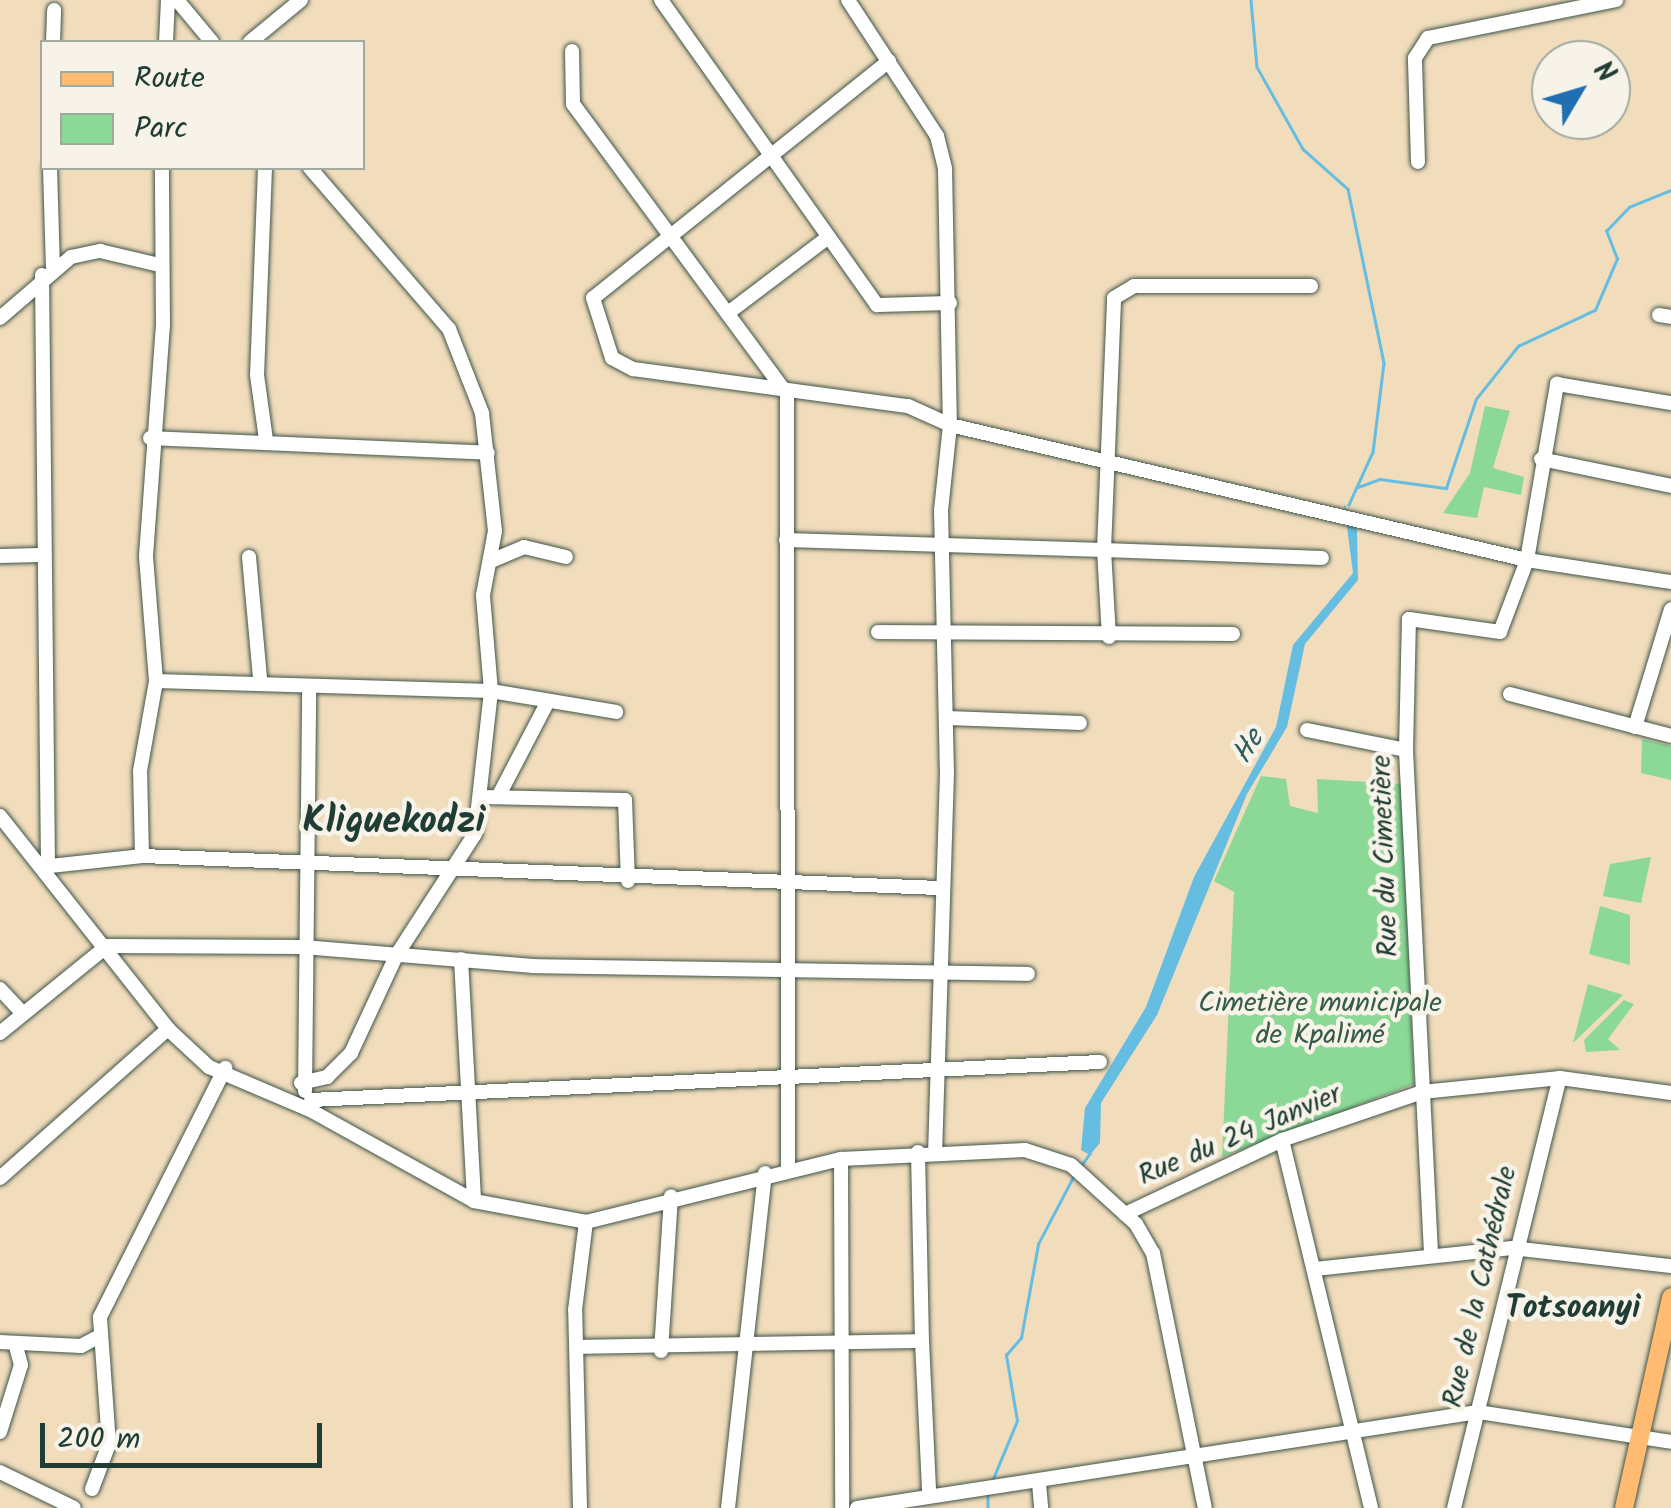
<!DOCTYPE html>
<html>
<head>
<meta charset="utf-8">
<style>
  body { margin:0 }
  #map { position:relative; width:1671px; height:1508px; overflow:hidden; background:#f1dcbc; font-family:Kalam,sans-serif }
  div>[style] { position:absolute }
  .green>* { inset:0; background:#8cd997 }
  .water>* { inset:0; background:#65bee2 }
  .stream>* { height:2.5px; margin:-1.25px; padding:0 1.25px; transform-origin:1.25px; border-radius:1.25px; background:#65bee2 }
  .roads { filter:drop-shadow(0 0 2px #3e5548) drop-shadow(0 0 2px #3e5548) }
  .minor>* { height:14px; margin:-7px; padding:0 7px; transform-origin:7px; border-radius:7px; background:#fff }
  .major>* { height:18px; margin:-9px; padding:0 9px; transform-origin:9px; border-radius:9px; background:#febb71 }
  span { translate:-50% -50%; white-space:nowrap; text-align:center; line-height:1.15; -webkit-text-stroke:9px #f7f3e8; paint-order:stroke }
  .street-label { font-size:28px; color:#1f3d34 }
  .park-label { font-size:28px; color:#355c48 }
  .water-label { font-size:30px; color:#305d60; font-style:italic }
  .quarter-label { font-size:32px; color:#1f3d34; font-weight:700 }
  .district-label { font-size:38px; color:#1f3d34; font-weight:700 }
  .legend { position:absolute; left:40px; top:40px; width:325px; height:130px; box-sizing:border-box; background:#f7f3e8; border:2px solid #a1aaa0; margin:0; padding:12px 18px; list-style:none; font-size:30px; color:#1f3d34 }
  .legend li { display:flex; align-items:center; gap:20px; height:50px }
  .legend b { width:50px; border:2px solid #a1aaa0 }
  .north { position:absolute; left:1531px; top:40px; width:100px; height:100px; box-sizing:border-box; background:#f7f3e8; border:2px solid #a1aaa0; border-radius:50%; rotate:52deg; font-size:28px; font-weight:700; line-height:40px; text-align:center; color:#1f3d34 }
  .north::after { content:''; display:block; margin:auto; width:35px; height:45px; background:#1f6fb2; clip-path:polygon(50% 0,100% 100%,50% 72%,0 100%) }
  .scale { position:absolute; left:40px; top:1423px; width:282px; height:45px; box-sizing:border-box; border:5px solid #1f3d34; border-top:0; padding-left:12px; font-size:30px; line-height:35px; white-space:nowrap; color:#1f3d34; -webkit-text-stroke:8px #f7f3e8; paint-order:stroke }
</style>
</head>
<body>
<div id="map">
  <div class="green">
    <div style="clip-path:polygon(1485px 406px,1510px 411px,1493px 468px,1524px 477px,1521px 495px,1484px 487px,1477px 518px,1443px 513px,1470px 473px)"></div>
    <div style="clip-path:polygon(1642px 739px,1671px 746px,1671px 780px,1641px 773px)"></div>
    <div style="clip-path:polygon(1261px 776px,1286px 779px,1290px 806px,1318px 813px,1317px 779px,1402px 784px,1414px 1084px,1222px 1157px,1234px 892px,1214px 881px)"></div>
    <div style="clip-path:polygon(1651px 857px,1641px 903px,1603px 896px,1610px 864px)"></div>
    <div style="clip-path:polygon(1600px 906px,1630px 915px,1630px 965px,1589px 954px)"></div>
    <div style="clip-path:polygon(1588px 984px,1623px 995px,1573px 1043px)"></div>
    <div style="clip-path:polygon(1624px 1000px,1634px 1004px,1608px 1039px,1620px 1050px,1586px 1052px,1584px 1040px)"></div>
  </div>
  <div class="water">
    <div style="clip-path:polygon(1344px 504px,1357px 530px,1358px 580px,1305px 644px,1287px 727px,1247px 794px,1157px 1015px,1101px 1103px,1100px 1143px,1090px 1155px,1081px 1150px,1085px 1108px,1146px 1007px,1194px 877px,1276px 727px,1293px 645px,1353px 573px)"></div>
  </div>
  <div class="stream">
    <div style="left:1251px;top:0;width:67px;rotate:84.9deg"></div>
    <div style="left:1257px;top:67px;width:94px;rotate:60.7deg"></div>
    <div style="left:1303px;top:149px;width:60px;rotate:41.6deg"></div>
    <div style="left:1348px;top:189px;width:178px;rotate:78.3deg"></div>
    <div style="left:1384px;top:363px;width:90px;rotate:97deg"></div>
    <div style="left:1373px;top:452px;width:58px;rotate:114.4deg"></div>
    <div style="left:1358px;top:487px;width:23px;rotate:-20deg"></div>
    <div style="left:1380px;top:479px;width:67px;rotate:7.8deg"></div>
    <div style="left:1446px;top:488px;width:94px;rotate:-71.4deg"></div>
    <div style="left:1476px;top:399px;width:68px;rotate:-51.6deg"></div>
    <div style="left:1518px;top:346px;width:85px;rotate:-25.1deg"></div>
    <div style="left:1595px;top:310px;width:56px;rotate:-66.7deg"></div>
    <div style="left:1617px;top:259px;width:30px;rotate:-111deg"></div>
    <div style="left:1606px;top:231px;width:33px;rotate:-46deg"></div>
    <div style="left:1629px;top:207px;width:45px;rotate:-22deg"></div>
    <div style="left:1080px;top:1167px;width:17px;rotate:-54deg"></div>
    <div style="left:992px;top:1481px;width:65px;rotate:-67.4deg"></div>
    <div style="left:1017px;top:1421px;width:67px;rotate:-99.5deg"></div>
    <div style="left:1006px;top:1355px;width:23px;rotate:-49deg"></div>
    <div style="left:1021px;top:1338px;width:96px;rotate:-79.7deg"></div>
    <div style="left:1038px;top:1244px;width:76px;rotate:-62.4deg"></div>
    <div style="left:988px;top:1493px;width:15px;rotate:90deg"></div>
  </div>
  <div class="roads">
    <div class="minor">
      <div style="left:177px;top:0;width:55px;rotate:50.2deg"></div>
      <div style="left:661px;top:0;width:374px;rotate:54.7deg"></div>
      <div style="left:877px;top:305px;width:73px;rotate:-1.6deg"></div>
      <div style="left:848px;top:0;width:163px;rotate:56.8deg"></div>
      <div style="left:937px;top:136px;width:34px;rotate:76deg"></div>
      <div style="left:945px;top:169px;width:256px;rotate:88.9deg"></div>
      <div style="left:950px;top:425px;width:593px;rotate:13.17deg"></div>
      <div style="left:1527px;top:560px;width:146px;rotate:8.7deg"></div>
      <div style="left:53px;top:42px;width:32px;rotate:-88deg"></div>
      <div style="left:166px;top:42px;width:42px;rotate:-87.3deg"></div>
      <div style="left:250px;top:42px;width:66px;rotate:-39.5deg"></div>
      <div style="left:572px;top:51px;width:53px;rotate:88.9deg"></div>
      <div style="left:573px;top:104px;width:360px;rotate:53.6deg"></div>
      <div style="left:787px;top:394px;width:773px;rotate:89.93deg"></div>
      <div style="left:889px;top:61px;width:379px;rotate:141.3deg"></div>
      <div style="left:593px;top:298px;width:63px;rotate:72.4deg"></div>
      <div style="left:612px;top:358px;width:24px;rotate:28deg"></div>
      <div style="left:633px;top:369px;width:277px;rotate:7.7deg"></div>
      <div style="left:908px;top:406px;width:46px;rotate:24.3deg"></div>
      <div style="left:950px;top:425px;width:85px;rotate:96deg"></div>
      <div style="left:941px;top:510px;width:263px;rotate:88.7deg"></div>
      <div style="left:947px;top:773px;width:379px;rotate:91.8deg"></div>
      <div style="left:1418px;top:162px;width:104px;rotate:-91.7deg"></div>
      <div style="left:1415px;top:58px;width:24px;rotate:-57deg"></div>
      <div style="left:1428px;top:38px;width:192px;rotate:-11.4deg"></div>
      <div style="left:50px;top:168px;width:99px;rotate:88.3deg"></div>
      <div style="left:265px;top:168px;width:207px;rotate:92.2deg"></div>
      <div style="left:257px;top:375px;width:66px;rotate:82.1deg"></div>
      <div style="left:42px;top:275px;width:591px;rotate:89.42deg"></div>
      <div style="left:728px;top:313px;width:124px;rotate:-37.1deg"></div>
      <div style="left:1659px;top:315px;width:12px;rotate:9deg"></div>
      <div style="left:0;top:318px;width:94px;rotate:-40.7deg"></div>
      <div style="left:71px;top:257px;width:30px;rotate:-12deg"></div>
      <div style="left:100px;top:251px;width:61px;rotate:13.3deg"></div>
      <div style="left:150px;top:438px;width:338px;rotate:2.5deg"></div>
      <div style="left:1541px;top:459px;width:133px;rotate:11.7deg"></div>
      <div style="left:786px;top:540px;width:318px;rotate:1.8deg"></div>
      <div style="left:1104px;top:550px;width:252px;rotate:-87.7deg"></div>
      <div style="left:1114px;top:298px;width:23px;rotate:-31deg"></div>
      <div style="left:1134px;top:286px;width:177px"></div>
      <div style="left:0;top:556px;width:41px;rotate:-1.4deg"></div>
      <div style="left:249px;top:557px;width:121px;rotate:84.8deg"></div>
      <div style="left:491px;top:561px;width:36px;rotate:-23deg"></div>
      <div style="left:524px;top:547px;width:43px;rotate:13.4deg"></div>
      <div style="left:878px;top:632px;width:355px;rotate:0.3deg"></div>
      <div style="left:1109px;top:637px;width:87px;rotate:-93.3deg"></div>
      <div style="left:1104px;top:550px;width:218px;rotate:2.1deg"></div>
      <div style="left:156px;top:681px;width:335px;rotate:1.7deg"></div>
      <div style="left:491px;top:691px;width:127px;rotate:9.5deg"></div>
      <div style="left:1510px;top:694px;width:166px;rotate:14.6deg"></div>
      <div style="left:948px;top:718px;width:132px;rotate:2.2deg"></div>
      <div style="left:1635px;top:727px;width:123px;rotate:-73deg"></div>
      <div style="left:1307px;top:730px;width:101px;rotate:11.4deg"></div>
      <div style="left:482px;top:797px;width:143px;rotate:1.2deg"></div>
      <div style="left:625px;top:800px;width:81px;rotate:87.9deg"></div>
      <div style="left:498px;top:797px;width:104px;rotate:-62.4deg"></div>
      <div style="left:0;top:816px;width:271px;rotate:51.7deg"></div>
      <div style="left:168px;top:1029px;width:56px;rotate:42.8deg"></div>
      <div style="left:209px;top:1067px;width:110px;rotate:23.1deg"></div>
      <div style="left:310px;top:1110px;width:188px;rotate:29deg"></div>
      <div style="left:474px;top:1201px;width:114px;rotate:10.6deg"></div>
      <div style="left:586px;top:1222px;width:263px;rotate:-13.9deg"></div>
      <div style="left:841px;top:1159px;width:184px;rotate:-2.8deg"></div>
      <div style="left:1025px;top:1150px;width:48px;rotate:18.1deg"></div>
      <div style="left:1071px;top:1165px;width:88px;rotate:42.2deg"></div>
      <div style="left:1136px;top:1224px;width:34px;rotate:60deg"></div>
      <div style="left:1153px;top:1253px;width:260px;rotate:78.5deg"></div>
      <div style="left:142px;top:856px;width:85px;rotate:-91.3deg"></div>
      <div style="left:140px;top:771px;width:91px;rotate:-79.9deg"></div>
      <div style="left:156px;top:681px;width:125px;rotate:-94.6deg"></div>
      <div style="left:146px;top:556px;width:231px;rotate:-85.8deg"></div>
      <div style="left:163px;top:326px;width:158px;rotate:-90.4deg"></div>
      <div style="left:41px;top:867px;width:102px;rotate:-6.2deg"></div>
      <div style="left:142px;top:856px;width:799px;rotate:2.3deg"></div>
      <div style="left:461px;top:959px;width:242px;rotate:86.9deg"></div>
      <div style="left:0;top:989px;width:33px;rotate:47deg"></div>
      <div style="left:0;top:1033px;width:138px;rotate:-39.1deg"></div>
      <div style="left:107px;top:946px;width:196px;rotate:0.3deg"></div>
      <div style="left:303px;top:947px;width:231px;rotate:4.7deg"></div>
      <div style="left:533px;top:966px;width:495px;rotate:0.9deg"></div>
      <div style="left:301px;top:1083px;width:27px;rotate:-13deg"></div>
      <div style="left:327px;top:1077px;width:34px;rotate:-45deg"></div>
      <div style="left:351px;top:1053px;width:107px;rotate:-65.1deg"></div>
      <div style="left:396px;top:956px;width:145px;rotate:-57.1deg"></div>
      <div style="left:475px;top:834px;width:144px;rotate:-83.6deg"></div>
      <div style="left:491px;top:691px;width:96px;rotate:-94.8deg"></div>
      <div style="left:483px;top:595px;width:65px;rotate:-79.4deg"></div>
      <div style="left:495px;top:531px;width:119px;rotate:-96.3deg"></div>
      <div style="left:482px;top:413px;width:90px;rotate:-111.4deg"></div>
      <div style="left:449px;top:329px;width:213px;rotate:-130.8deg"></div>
      <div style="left:305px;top:1091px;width:405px;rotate:-89.4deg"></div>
      <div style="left:311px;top:1100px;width:790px;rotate:-2.76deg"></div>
      <div style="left:1282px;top:1140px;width:379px;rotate:76.4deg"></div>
      <div style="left:918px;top:1152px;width:189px;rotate:88.8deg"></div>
      <div style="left:841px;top:1159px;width:349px;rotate:89.8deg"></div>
      <div style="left:0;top:1178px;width:225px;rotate:-41.6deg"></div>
      <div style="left:1125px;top:1214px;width:174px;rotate:-25.2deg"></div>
      <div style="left:1282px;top:1140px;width:148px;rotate:-18.9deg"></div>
      <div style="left:1422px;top:1092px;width:139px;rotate:-5.8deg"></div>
      <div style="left:1560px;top:1078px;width:112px;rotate:7.7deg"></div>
      <div style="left:1431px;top:1253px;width:504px;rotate:-92.85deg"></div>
      <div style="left:1406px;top:750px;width:131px;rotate:-88.7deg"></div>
      <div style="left:1409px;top:619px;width:92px;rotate:8.1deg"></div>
      <div style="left:1500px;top:632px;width:77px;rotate:-69.4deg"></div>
      <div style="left:1527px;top:560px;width:179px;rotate:-80.3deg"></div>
      <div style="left:1557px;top:384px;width:116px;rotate:9.5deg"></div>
      <div style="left:1315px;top:1269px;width:198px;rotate:-6.1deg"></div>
      <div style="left:1512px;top:1248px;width:160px;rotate:6.5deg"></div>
      <div style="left:0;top:1342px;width:81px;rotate:2.8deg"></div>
      <div style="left:81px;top:1346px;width:21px;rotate:-28deg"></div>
      <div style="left:578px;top:1347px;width:344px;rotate:-1deg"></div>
      <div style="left:922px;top:1341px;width:151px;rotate:87.3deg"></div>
      <div style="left:661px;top:1351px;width:155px;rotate:-86.3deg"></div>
      <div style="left:0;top:1432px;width:70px;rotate:-72.6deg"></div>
      <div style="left:21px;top:1365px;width:20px;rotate:-105deg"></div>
      <div style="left:0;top:1472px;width:82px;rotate:25.9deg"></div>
      <div style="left:1039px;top:1483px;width:25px;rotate:85deg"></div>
      <div style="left:92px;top:1489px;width:48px;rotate:-69.3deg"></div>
      <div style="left:109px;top:1444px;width:127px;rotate:-94.1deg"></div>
      <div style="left:100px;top:1317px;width:279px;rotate:-63.3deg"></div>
      <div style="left:580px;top:1508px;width:198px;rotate:-91.4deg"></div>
      <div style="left:575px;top:1310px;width:89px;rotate:-82.9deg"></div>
      <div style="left:728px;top:1508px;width:337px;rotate:-83.7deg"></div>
      <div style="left:857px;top:1508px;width:628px;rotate:-8.79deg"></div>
      <div style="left:1478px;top:1412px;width:195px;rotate:8.8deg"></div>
      <div style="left:1454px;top:1508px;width:443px;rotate:-76.2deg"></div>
    </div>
    <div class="major">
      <div style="left:1624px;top:1508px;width:216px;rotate:-77.4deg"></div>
    </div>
  </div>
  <div class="street-label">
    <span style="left:1386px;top:856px;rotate:-92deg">Rue du Cimetière</span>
    <span style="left:1240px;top:1136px;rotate:-23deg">Rue du 24 Janvier</span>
    <span style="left:1481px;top:1287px;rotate:-77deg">Rue de la Cathédrale</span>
  </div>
  <div class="park-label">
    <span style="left:1320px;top:1020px">Cimetière municipale<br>de Kpalimé</span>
  </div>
  <div class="water-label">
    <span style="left:1249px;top:747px;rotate:-59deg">He</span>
  </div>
  <div class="quarter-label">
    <span style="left:1573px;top:1309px">Totsoanyi</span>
  </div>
  <div class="district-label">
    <span style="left:394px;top:823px">Kliguekodzi</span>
  </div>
  <ul class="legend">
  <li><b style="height:12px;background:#febb71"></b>Route</li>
  <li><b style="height:28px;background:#8cd997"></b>Parc</li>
  </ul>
  <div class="north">N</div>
  <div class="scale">200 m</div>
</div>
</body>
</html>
